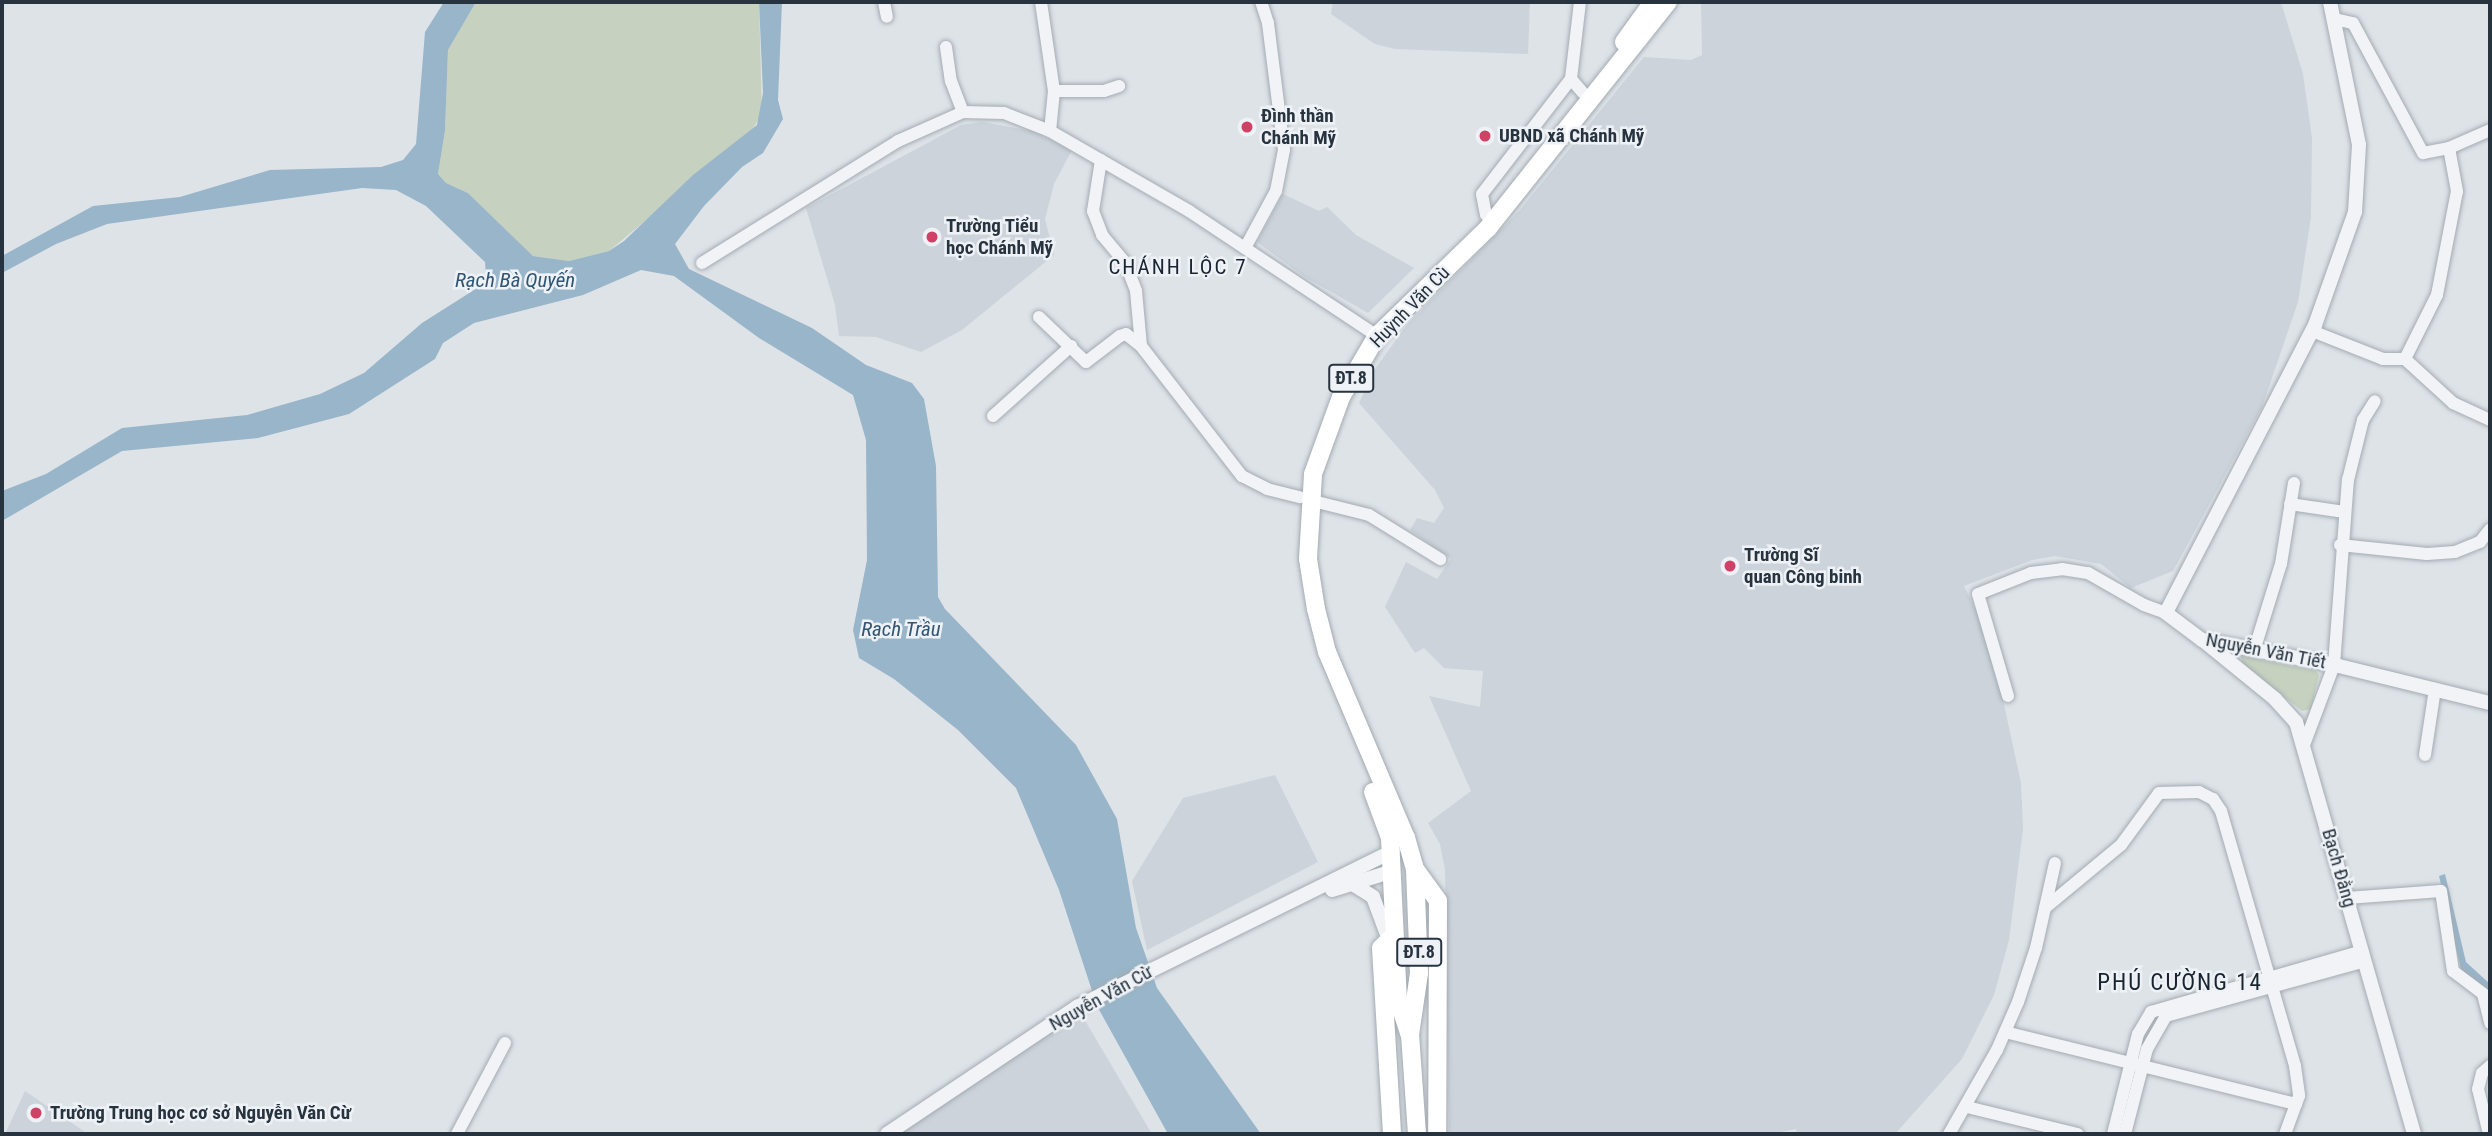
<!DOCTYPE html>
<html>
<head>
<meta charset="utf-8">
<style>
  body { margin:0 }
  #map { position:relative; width:2492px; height:1136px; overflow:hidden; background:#dee3e8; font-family:"Roboto Condensed",sans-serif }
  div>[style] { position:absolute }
  .built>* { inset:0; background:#ccd3da }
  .green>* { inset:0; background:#c6d2bf }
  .water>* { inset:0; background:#98b5c9 }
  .roads { filter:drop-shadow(0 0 2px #a3abb2) drop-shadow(0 0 2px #a3abb2) }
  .minor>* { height:12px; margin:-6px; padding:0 6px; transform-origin:6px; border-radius:6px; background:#f1f3f6 }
  .tertiary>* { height:14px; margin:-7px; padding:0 7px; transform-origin:7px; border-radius:7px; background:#f1f3f6 }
  .primary>* { height:18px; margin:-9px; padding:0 9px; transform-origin:9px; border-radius:9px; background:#fff }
  .dots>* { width:19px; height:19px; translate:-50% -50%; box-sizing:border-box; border:4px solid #eef2f6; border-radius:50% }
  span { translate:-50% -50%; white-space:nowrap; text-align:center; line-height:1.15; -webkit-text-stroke:5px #eef2f6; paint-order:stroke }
  .shield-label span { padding:2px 5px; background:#eef2f6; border:2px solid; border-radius:5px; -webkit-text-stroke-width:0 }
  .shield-label { font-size:18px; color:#27333f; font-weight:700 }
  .poi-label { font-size:19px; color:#27333f; font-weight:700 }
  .left { translate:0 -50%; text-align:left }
  .street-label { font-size:19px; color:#27333f }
  .neighbourhood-label { font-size:21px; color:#192430; letter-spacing:2px }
  .water-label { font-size:21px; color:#315673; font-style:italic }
  .quarter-label { font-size:23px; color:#192430; letter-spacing:2px }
  .frame { position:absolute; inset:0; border:4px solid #27333f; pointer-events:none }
</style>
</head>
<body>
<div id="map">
  <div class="built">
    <div style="clip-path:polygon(1333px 2px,1530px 2px,1528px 54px,1395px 49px,1375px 44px,1331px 14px)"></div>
    <div style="clip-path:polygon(1701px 2px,2281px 2px,2303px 74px,2312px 138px,2311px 217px,2298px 302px,2262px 407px,2173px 571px,2131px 588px,2101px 564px,2055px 556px,2032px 560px,1964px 586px,1982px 622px,2000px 686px,2021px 783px,2023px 829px,2009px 940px,1994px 995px,1962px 1059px,1895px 1134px,1797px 1134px,1796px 1129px,1771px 1134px,1449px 1134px,1445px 869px,1440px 844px,1428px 823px,1471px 791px,1429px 696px,1480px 707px,1483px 671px,1444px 668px,1424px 648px,1415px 653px,1385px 607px,1406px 562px,1437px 579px,1451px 559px,1410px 530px,1417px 518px,1434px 523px,1444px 508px,1435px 490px,1359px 403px,1375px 369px,1406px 326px,1520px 210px,1644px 57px,1691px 60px,1702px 55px)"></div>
    <div style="clip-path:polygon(982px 122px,1032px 131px,1072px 150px,1054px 184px,1045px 219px,1054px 255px,962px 330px,921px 352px,876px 337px,839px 336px,835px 305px,806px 208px,961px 125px)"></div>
    <div style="clip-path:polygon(1283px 194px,1319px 211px,1327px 207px,1356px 235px,1414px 268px,1368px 313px,1305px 277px,1257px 242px)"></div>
    <div style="clip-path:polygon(1275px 775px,1318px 862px,1147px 950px,1132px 881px,1183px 798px)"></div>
    <div style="clip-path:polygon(1077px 1007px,1152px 1134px,884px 1134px)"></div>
    <div style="clip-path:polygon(25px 1091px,88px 1134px,5px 1134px)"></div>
  </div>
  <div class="green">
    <div style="clip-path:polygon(476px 2px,759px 2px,762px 114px,750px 133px,609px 251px,569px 261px,533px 256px,468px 193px,446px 183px,438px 174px,445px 131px,448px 50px)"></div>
    <div style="clip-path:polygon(2241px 656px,2316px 671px,2319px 675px,2311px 709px,2302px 711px,2242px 663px)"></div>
  </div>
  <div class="water">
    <div style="clip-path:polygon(444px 2px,476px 2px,448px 50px,445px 131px,438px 174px,446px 183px,468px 193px,533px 256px,569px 261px,609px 251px,624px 241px,693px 175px,757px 125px,763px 93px,759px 2px,782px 2px,778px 100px,783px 119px,763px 153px,742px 167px,704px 206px,675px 244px,689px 269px,812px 328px,866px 365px,912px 383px,924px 399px,936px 466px,938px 597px,945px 609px,1076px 745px,1117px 819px,1136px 928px,1157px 988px,1261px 1134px,1168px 1134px,1097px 1006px,1059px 890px,1016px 788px,958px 730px,894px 679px,859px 658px,853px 630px,867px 560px,866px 440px,853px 395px,759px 338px,674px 276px,641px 270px,583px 295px,474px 323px,443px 343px,435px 359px,349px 414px,258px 438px,122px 451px,2px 521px,2px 491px,46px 474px,122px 428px,247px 415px,320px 394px,364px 373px,422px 323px,474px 290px,486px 274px,485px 262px,426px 206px,396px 190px,362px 188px,107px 224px,56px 244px,2px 273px,2px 256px,93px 206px,180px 197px,270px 170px,381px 167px,403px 160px,416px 144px,425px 32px)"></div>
    <div style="clip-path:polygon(2445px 874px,2466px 962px,2490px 984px,2490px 996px,2461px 969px,2439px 876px)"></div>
  </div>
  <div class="roads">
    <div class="minor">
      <div style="left:884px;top:2px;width:15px;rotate:79deg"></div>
      <div style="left:1041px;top:2px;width:90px;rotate:81.7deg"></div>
      <div style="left:1054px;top:91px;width:40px;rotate:95.7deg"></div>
      <div style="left:1580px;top:2px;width:78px;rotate:96.7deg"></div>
      <div style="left:1571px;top:79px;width:18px;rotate:49deg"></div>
      <div style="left:2335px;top:19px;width:18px;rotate:13deg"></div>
      <div style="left:2353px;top:23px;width:148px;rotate:61.7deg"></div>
      <div style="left:2423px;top:153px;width:26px;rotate:-11deg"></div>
      <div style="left:2449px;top:148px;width:45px;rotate:-23.7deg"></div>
      <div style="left:946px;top:47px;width:34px;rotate:82deg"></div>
      <div style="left:951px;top:81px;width:33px;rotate:69deg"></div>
      <div style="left:1054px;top:91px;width:50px"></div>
      <div style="left:1104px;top:91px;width:16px;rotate:-18deg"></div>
      <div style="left:2449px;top:148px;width:44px;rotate:79.5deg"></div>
      <div style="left:2457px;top:191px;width:106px;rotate:100.9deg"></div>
      <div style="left:2437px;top:295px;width:72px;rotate:116.6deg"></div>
      <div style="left:2405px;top:359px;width:65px;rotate:42.5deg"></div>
      <div style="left:2453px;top:403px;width:41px;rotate:24.7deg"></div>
      <div style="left:1101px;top:160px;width:52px;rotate:98.9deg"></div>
      <div style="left:1093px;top:211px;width:26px;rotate:69deg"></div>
      <div style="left:1102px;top:235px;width:35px;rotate:50deg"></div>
      <div style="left:1125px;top:262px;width:31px;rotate:69deg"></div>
      <div style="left:1136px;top:291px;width:55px;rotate:84.8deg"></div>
      <div style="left:1141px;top:346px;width:165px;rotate:52.2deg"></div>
      <div style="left:1242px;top:476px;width:28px;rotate:27deg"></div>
      <div style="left:1267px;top:489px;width:34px;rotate:14deg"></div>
      <div style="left:1486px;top:215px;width:21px;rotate:-101deg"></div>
      <div style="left:1482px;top:194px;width:145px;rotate:-52.3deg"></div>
      <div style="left:1245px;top:248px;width:65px;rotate:-61.5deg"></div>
      <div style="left:1276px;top:191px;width:42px;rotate:-79deg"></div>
      <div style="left:1284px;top:150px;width:128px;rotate:-97.2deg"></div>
      <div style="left:1268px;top:23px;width:22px;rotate:-108deg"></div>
      <div style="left:702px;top:263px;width:231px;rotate:-31.9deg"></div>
      <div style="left:898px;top:141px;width:71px;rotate:-24deg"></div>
      <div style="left:963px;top:112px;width:41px;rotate:1.4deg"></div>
      <div style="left:1004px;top:113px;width:49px;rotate:21.4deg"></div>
      <div style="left:1050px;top:131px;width:160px;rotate:29.9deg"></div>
      <div style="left:1189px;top:211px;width:226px;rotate:33.6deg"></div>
      <div style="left:1039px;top:317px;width:65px;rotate:43.8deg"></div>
      <div style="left:1086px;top:362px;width:43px;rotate:-37.4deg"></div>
      <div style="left:1120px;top:336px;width:6px;rotate:-18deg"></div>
      <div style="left:1126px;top:334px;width:19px;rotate:39deg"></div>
      <div style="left:2312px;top:331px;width:76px;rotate:21.5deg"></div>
      <div style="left:2383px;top:359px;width:22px"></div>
      <div style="left:993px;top:416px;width:105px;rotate:-41.9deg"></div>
      <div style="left:1309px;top:500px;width:62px;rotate:14deg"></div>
      <div style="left:1369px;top:515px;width:84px;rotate:31.8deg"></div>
      <div style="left:2290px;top:504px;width:55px;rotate:8.4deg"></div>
      <div style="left:2340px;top:545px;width:87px;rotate:5.9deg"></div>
      <div style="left:2427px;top:554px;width:28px;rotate:-4deg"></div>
      <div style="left:2455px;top:552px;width:27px;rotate:-22deg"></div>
      <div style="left:2480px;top:542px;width:16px;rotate:-52deg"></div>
      <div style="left:2254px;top:651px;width:91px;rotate:-72.8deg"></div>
      <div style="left:2281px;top:564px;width:82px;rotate:-80.9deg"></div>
      <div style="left:2008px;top:696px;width:106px;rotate:-106.4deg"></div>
      <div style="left:1978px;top:594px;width:57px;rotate:-21.6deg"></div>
      <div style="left:2031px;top:573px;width:31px;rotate:-7deg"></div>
      <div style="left:2062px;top:569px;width:26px;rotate:9deg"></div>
      <div style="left:2088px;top:573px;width:64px;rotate:29.7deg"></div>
      <div style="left:2144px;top:605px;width:23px;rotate:20deg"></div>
      <div style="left:2304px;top:745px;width:85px;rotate:-69.4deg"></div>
      <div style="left:2334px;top:665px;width:186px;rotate:-85.7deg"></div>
      <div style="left:2348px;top:480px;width:62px;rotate:-76deg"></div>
      <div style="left:2363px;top:420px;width:22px;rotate:-58deg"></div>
      <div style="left:2425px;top:755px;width:67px;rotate:-81.4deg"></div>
      <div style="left:2347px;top:898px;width:94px;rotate:-4.3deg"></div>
      <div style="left:2441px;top:891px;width:81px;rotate:81.5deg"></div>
      <div style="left:2453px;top:971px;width:38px;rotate:37deg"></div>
      <div style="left:2483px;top:994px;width:30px;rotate:76deg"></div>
      <div style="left:2045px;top:908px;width:99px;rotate:-39.7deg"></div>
      <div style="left:2121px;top:845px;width:64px;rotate:-53.8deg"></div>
      <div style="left:2159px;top:793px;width:40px;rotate:-1.4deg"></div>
      <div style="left:2199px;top:792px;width:16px;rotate:27deg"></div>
      <div style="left:2213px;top:799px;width:14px;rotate:56deg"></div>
      <div style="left:2221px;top:811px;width:266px;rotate:73.8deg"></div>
      <div style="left:2295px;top:1066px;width:30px;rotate:82deg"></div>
      <div style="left:2299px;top:1096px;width:40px;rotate:110.2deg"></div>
      <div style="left:2005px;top:1032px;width:300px;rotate:13.9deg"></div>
      <div style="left:1967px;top:1107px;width:114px;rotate:13.7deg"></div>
      <div style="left:457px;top:1134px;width:103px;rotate:-62.2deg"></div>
      <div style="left:1949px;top:1134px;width:97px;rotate:-60.3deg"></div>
      <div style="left:1997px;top:1050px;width:52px;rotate:-66.4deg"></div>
      <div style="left:2018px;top:1002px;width:57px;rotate:-71.6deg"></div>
      <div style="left:2036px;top:948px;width:87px;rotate:-77.4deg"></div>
      <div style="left:2113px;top:1134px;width:103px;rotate:-76deg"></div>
      <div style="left:2138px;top:1034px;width:26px;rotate:-59deg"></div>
      <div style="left:2151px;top:1012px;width:220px;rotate:-16.1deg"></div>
      <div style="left:2125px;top:1134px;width:88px;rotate:-75.5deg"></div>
      <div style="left:2147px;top:1049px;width:38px;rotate:-60deg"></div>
      <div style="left:2166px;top:1016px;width:206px;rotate:-15.4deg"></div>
      <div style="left:2489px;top:1134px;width:46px;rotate:-103.7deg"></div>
      <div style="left:2478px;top:1089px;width:16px;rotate:-76deg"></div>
      <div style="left:2482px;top:1073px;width:11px;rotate:-41deg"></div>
    </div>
    <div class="tertiary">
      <div style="left:2330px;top:2px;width:146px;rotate:78.5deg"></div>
      <div style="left:2359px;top:145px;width:67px;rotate:93.4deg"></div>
      <div style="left:2355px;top:212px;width:120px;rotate:109.5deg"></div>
      <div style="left:2315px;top:325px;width:324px;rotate:117.4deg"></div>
      <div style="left:2166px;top:613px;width:45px;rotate:36.9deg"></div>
      <div style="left:2202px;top:640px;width:139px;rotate:10.7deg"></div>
      <div style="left:2339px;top:666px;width:155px;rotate:13.8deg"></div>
      <div style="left:2204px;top:641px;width:92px;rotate:39.2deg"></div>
      <div style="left:2275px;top:699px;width:31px;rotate:48deg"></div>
      <div style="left:2296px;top:722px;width:429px;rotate:74deg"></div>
      <div style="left:1351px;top:883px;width:26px;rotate:32deg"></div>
      <div style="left:1373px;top:897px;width:46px;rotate:69.6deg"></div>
      <div style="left:1332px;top:890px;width:64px;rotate:-17.3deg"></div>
      <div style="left:887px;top:1134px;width:229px;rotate:-33.8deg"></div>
      <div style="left:1077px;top:1007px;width:352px;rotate:-26.3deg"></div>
    </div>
    <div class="primary">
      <div style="left:1624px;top:42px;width:49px;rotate:-54.1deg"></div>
      <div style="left:1373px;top:792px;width:49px;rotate:69.7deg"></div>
      <div style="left:1390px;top:838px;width:161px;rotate:87.2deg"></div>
      <div style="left:1398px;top:999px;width:38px;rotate:72deg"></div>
      <div style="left:1415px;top:869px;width:39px;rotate:54deg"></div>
      <div style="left:1438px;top:901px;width:233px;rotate:90.2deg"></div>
      <div style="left:1389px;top:940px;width:11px;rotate:135deg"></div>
      <div style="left:1381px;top:948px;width:186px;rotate:86.6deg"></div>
      <div style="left:1417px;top:1134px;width:99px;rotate:-94deg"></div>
      <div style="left:1410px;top:1035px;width:63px;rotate:-81.7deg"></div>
      <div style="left:1419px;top:973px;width:104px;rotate:-92.2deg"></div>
      <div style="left:1415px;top:869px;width:32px;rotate:-106deg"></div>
      <div style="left:1406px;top:838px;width:202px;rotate:-113deg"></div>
      <div style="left:1327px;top:652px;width:44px;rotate:-104.3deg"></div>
      <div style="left:1316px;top:609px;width:51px;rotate:-99.1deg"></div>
      <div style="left:1308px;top:559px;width:85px;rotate:-86.6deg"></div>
      <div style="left:1313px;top:474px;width:82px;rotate:-70deg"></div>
      <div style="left:1341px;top:397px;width:71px;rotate:-59.5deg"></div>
      <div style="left:1377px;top:336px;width:155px;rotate:-44.2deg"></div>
      <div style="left:1488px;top:228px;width:289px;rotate:-51.5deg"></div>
    </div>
  </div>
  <div class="dots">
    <div style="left:1247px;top:127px;background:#d04166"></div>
    <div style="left:1485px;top:136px;background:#d04166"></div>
    <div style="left:932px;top:237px;background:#d04166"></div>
    <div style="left:1730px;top:566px;background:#d04166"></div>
    <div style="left:36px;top:1113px;background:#d04166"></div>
  </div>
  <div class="shield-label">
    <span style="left:1351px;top:378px">ĐT.8</span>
    <span style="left:1419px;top:952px">ĐT.8</span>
  </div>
  <div class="poi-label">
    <span class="left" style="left:1261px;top:127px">Đình thần<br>Chánh Mỹ</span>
    <span class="left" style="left:1499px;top:136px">UBND xã Chánh Mỹ</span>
    <span class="left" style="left:946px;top:237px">Trường Tiểu<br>học Chánh Mỹ</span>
    <span class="left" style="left:1744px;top:566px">Trường Sĩ<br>quan Công binh</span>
    <span class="left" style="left:50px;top:1113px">Trường Trung học cơ sở Nguyễn Văn Cừ</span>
  </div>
  <div class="street-label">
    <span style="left:1410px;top:307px;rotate:-46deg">Huỳnh Văn Cù</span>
    <span style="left:2266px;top:651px;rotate:11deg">Nguyễn Văn Tiết</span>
    <span style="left:2339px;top:868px;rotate:74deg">Bạch Đằng</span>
    <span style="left:1101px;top:998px;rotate:-29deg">Nguyễn Văn Cừ</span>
  </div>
  <div class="neighbourhood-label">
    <span style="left:1178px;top:267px">CHÁNH LỘC 7</span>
  </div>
  <div class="water-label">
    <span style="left:515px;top:280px">Rạch Bà Quyến</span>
    <span style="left:901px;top:629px">Rạch Trầu</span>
  </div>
  <div class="quarter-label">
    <span style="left:2180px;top:983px">PHÚ CƯỜNG 14</span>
  </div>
  <div class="frame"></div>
</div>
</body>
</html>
